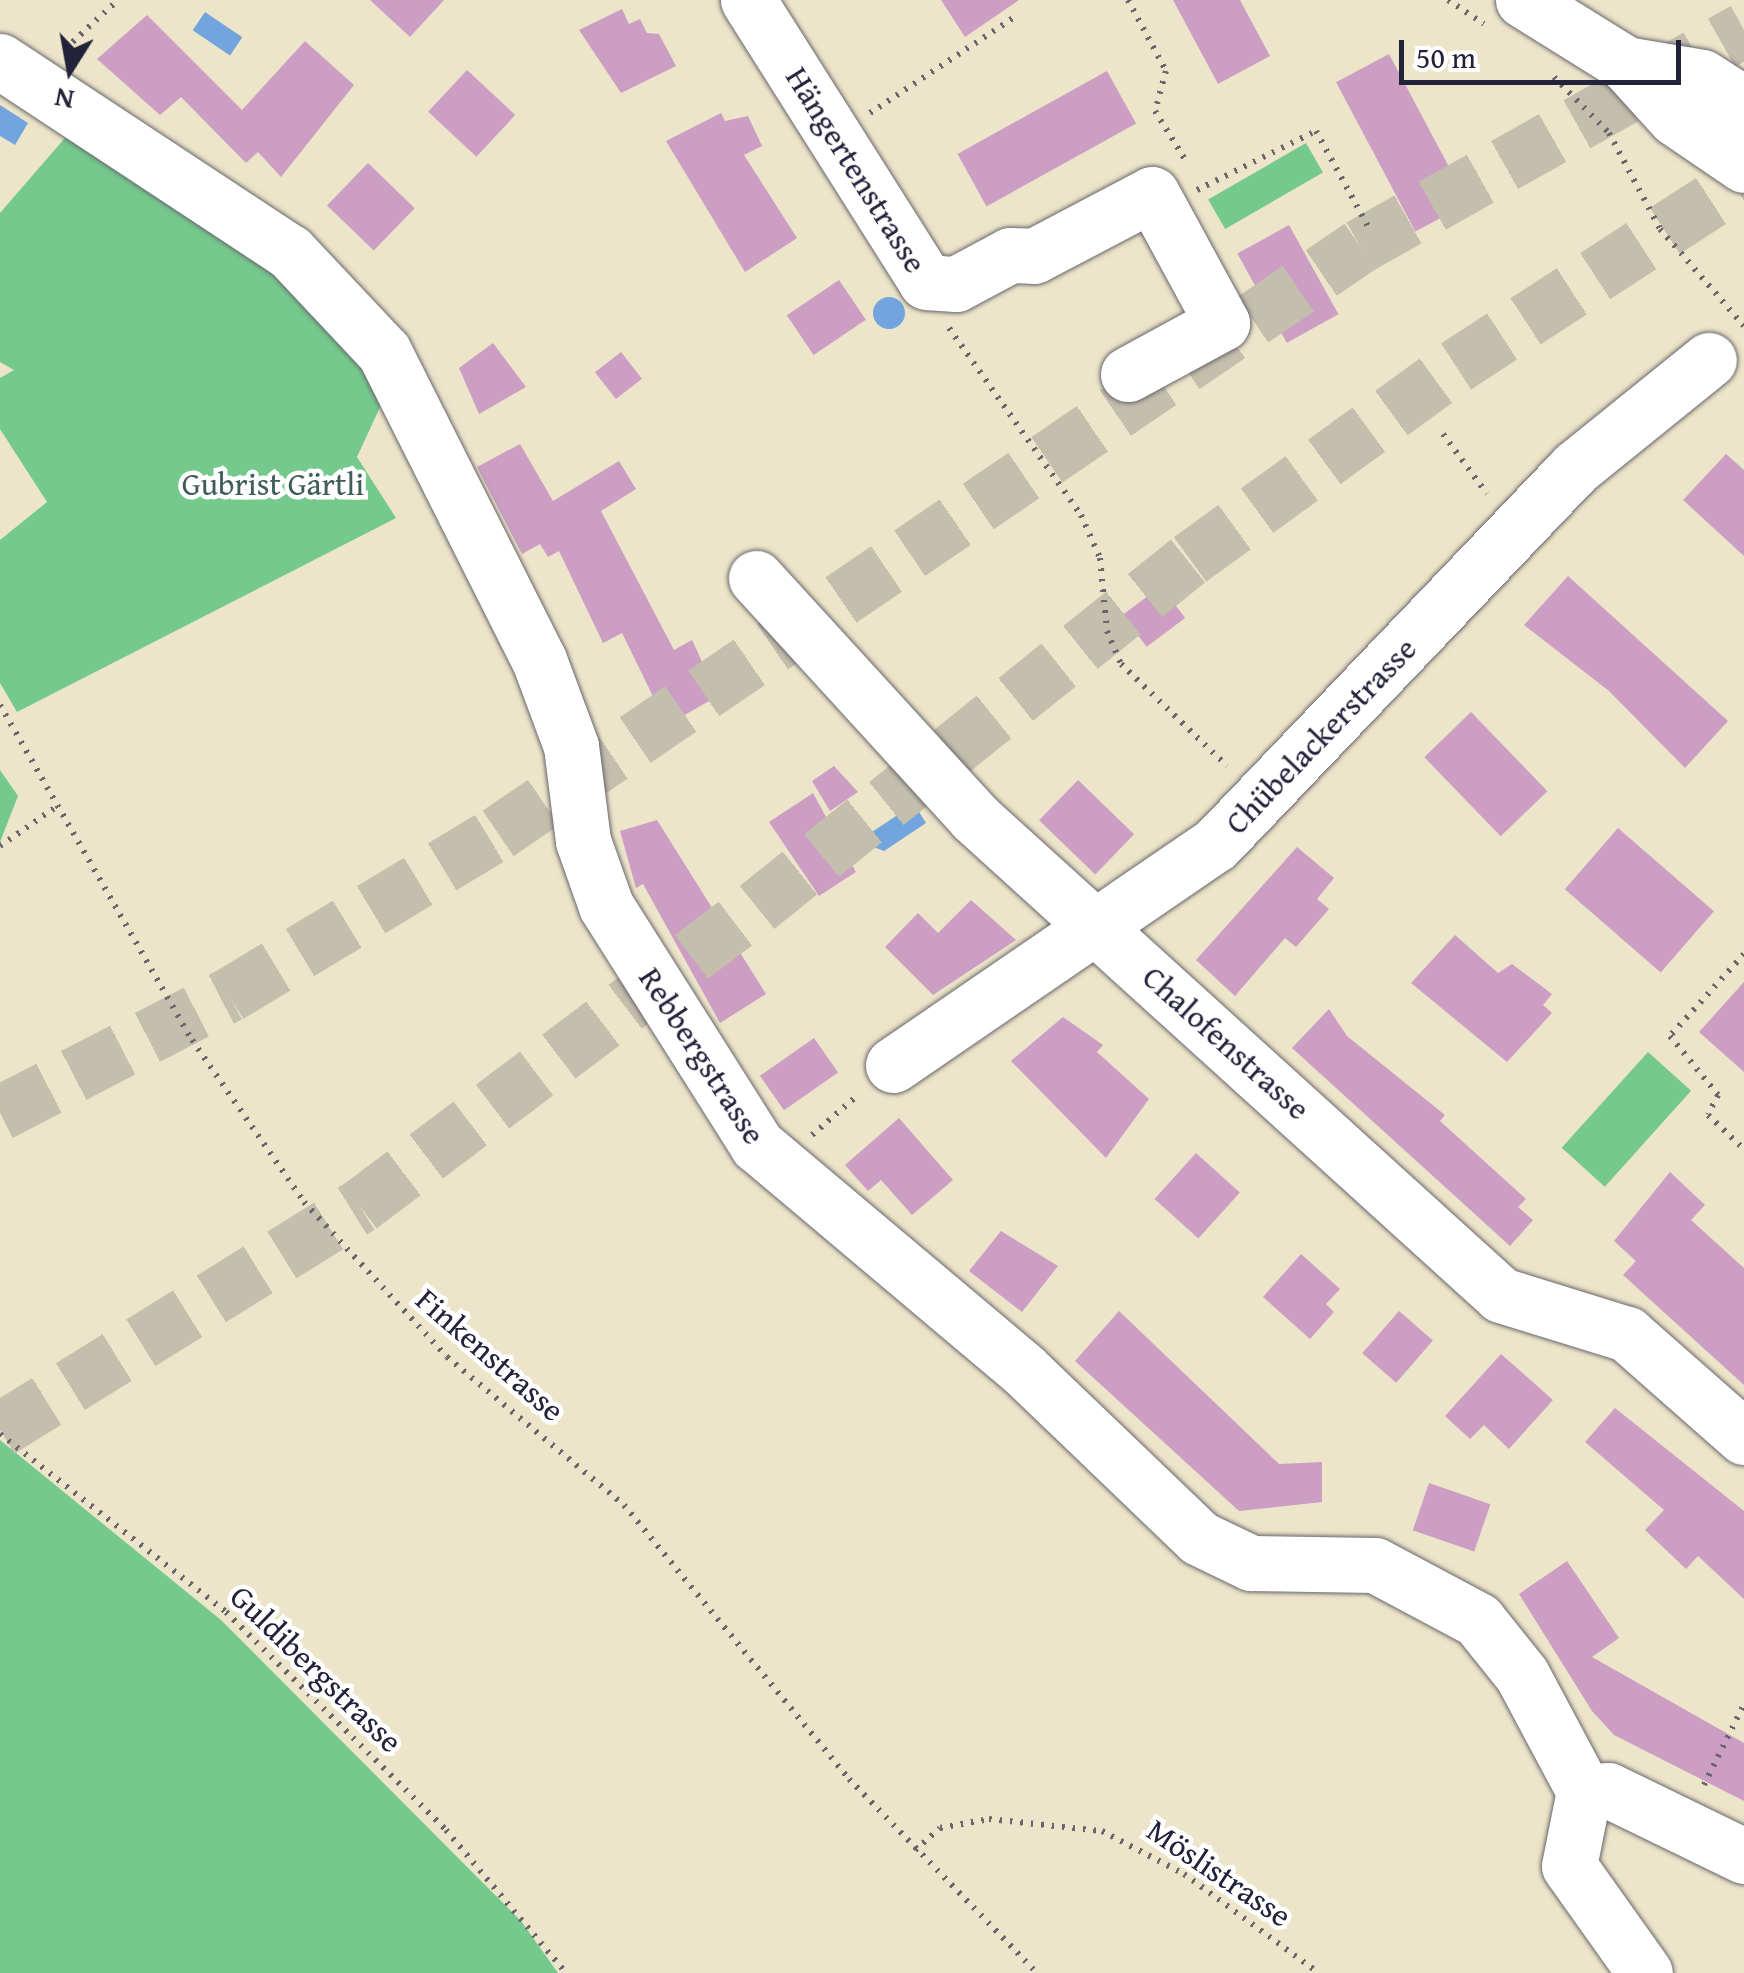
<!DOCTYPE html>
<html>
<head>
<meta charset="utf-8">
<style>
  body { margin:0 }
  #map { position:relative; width:1744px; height:1973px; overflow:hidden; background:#ede5c9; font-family:"Gentium Book Plus",serif }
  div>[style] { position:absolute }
  .green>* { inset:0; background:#75c98d; transform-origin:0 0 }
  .water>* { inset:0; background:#72a4dd; transform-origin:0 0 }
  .round { border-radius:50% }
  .building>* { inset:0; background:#cc9ec3; transform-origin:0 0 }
  .highway-tunnel>* { height:55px; margin-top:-27.5px; transform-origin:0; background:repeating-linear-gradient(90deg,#c4bead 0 55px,transparent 0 83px) }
  .path>* { height:6px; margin-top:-3px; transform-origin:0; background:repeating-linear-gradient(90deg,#69666d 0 2.5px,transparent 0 10.5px) }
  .roads { filter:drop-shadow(0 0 2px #69666d) drop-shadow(0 0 2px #69666d) }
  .minor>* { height:55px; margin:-27.5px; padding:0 27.5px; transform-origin:27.5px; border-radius:27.5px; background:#fff }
  .major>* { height:55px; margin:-27.5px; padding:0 27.5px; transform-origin:27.5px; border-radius:27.5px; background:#fff }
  span { translate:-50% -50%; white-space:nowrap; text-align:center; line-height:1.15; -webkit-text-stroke:9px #fff; paint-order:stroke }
  .street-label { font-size:32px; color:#22223b }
  .park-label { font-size:32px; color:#3f5c58 }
  .north { position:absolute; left:20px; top:20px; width:100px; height:100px; -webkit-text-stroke:8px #fff; paint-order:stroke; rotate:191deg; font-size:28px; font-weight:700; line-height:40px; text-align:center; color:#22223b }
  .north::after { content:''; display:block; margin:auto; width:35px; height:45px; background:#22223b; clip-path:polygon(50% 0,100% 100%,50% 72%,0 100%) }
  .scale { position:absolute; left:1399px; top:40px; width:282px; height:45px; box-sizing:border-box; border:5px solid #22223b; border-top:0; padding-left:12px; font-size:30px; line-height:35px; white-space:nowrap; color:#22223b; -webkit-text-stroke:8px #fff; paint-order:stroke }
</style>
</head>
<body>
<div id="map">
  <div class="green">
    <div style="clip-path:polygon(77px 124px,342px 324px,381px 405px,357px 457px,396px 518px,17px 712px,0 683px,0 540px,47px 502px,0 429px,0 378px,14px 370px,0 362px,0 213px)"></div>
    <div style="left:1306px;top:143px;width:34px;height:113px;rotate:60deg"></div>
    <div style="clip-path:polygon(0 770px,18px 796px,0 842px)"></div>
    <div style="left:1648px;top:1052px;width:58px;height:129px;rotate:42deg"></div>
    <div style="clip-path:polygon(0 1440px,221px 1620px,521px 1921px,558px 1973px,0 1973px)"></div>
  </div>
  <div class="water">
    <div style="left:205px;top:12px;width:45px;height:22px;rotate:34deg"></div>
    <div style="clip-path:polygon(0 105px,28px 123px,15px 145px,0 136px)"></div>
    <div class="round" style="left:873px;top:297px;width:32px;height:32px"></div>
    <div style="clip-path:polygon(914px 804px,926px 823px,884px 851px,871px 846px,872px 832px)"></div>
  </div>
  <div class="building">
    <div style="clip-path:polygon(370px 0,444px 0,410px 37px)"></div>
    <div style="clip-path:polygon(941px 0,1019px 0,965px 37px)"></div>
    <div style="clip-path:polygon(1173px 0,1240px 0,1270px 56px,1218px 84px)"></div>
    <div style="clip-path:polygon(622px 9px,629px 24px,640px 19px,647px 33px,659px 34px,676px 66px,621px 93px,579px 30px)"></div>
    <div style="clip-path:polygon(147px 15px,242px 110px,305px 41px,354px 85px,281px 177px,258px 152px,246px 163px,181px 97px,160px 115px,97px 59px)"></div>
    <div style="left:1389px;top:54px;width:169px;height:60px;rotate:62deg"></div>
    <div style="left:467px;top:70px;width:66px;height:57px;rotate:43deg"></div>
    <div style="left:1107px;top:71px;width:60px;height:171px;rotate:61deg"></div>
    <div style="clip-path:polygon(721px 113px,725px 121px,748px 116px,762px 146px,744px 155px,797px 238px,745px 272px,666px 141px)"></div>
    <div style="left:368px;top:163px;width:65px;height:59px;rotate:44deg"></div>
    <div style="left:1289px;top:225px;width:102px;height:59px;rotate:61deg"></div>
    <div style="left:839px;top:280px;width:48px;height:63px;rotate:56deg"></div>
    <div style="clip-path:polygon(493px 343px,526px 387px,479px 414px,459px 368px)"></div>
    <div style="left:621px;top:352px;width:34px;height:33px;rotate:52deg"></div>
    <div style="clip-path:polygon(520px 444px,553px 501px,619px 461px,636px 489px,601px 511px,674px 650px,692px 640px,718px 696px,667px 725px,622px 633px,603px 643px,559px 551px,548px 557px,540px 544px,522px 554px,477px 467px)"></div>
    <div style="clip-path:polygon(1726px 454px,1744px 470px,1744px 556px,1683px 500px)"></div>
    <div style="clip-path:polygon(1568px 576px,1728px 721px,1685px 768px,1609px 691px,1524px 625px)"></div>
    <div style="left:1161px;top:586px;width:40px;height:48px;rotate:53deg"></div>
    <div style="left:1471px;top:712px;width:110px;height:65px;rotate:46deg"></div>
    <div style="clip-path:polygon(834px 766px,858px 792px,830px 811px,812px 781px)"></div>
    <div style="left:1078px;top:780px;width:78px;height:56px;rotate:44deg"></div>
    <div style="clip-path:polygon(813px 793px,856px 872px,819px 896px,769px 822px)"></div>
    <div style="clip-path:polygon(657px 820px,766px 994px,720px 1023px,643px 884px,636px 888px,620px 831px)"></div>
    <div style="left:1618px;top:828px;width:127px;height:81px;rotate:41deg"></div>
    <div style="clip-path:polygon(1297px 847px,1334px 878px,1317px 899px,1329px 909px,1296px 947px,1285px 938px,1235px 996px,1196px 960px)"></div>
    <div style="clip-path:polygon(971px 900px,1016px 940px,933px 995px,885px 947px,918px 913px,938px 933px)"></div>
    <div style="clip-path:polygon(1455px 935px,1498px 973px,1512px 964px,1552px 994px,1543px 1005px,1552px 1013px,1507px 1062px,1411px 983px)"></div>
    <div style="clip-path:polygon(1744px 982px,1744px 1072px,1699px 1032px)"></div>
    <div style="clip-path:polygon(1329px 1009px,1347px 1036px,1445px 1115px,1440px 1121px,1526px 1199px,1518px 1207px,1533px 1220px,1510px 1246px,1292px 1048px)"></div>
    <div style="clip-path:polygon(1063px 1017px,1103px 1045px,1097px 1052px,1149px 1099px,1106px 1158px,1011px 1061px)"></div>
    <div style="left:814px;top:1038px;width:42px;height:66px;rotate:55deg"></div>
    <div style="clip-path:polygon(899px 1118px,953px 1180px,912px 1215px,881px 1180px,868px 1191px,845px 1165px)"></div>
    <div style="left:1196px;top:1153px;width:59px;height:62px;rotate:42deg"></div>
    <div style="clip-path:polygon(1670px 1172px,1705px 1205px,1691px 1220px,1744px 1268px,1744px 1385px,1623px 1275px,1636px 1261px,1614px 1241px)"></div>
    <div style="clip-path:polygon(1001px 1231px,1058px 1266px,1022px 1312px,969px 1271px)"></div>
    <div style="clip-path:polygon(1301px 1254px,1340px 1289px,1326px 1304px,1334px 1312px,1310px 1339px,1263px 1297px)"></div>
    <div style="clip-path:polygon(1119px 1311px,1279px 1464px,1322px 1462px,1322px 1502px,1239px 1511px,1075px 1361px)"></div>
    <div style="left:1399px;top:1311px;width:45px;height:56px;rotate:41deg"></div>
    <div style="clip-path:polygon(1501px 1354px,1553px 1400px,1509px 1449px,1484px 1425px,1470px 1439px,1445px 1416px)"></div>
    <div style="clip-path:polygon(1615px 1408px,1744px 1511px,1744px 1599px,1698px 1556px,1686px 1569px,1645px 1530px,1664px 1510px,1585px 1442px)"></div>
    <div style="left:1429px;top:1483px;width:65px;height:50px;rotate:19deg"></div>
    <div style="clip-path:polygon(1567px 1561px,1619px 1638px,1592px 1657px,1744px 1743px,1744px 1801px,1614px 1735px,1592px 1711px,1519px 1594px)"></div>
  </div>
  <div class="highway-tunnel">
    <div style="left:0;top:1113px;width:258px;rotate:-27.3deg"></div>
    <div style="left:229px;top:995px;width:314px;rotate:-31.1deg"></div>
    <div style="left:498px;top:833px;width:1043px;rotate:-34.25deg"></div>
    <div style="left:1360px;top:246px;width:441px;rotate:-29.4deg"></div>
    <div style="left:0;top:1430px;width:424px;rotate:-31.9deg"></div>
    <div style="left:360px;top:1206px;width:497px;rotate:-37deg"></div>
    <div style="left:757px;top:907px;width:556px;rotate:-38.79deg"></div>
    <div style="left:1190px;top:559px;width:329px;rotate:-36deg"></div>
    <div style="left:1456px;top:366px;width:343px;rotate:-33deg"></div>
  </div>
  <div class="path">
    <div style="left:1128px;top:0;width:81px;rotate:61.8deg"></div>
    <div style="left:1166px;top:71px;width:41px;rotate:105.4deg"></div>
    <div style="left:1155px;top:111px;width:59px;rotate:58.2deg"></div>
    <div style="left:1448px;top:0;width:43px;rotate:33.7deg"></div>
    <div style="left:65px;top:49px;width:72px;rotate:-42.8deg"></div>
    <div style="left:1554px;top:77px;width:78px;rotate:45.5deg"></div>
    <div style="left:1609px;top:133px;width:109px;rotate:62deg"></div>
    <div style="left:1660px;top:229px;width:128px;rotate:49.1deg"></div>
    <div style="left:870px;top:113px;width:175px;rotate:-33.6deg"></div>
    <div style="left:1197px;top:190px;width:133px;rotate:-26.4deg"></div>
    <div style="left:1316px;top:131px;width:113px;rotate:61.4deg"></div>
    <div style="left:949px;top:328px;width:229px;rotate:54.8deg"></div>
    <div style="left:1081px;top:515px;width:47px;rotate:66.2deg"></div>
    <div style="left:1100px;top:558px;width:73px;rotate:84.5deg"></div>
    <div style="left:1107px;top:631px;width:36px;rotate:67deg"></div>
    <div style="left:1121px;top:664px;width:147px;rotate:43.9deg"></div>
    <div style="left:1443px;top:434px;width:74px;rotate:53.7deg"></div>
    <div style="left:0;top:705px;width:386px;rotate:60.2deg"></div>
    <div style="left:192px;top:1040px;width:197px;rotate:55.3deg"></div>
    <div style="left:304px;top:1202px;width:211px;rotate:47.3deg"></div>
    <div style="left:447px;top:1357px;width:231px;rotate:39.9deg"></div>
    <div style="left:624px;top:1505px;width:355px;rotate:50.6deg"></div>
    <div style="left:849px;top:1779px;width:270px;rotate:45.9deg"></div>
    <div style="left:0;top:846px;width:72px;rotate:-34.8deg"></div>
    <div style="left:1744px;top:954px;width:110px;rotate:132.1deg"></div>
    <div style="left:1670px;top:1036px;width:76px;rotate:50.9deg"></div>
    <div style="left:1718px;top:1095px;width:22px;rotate:117deg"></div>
    <div style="left:1708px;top:1115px;width:50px;rotate:43.4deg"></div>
    <div style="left:812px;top:1135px;width:62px;rotate:-41.1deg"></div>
    <div style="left:0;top:1434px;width:288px;rotate:38.2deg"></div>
    <div style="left:226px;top:1612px;width:310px;rotate:44.7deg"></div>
    <div style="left:446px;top:1830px;width:187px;rotate:50deg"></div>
    <div style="left:1704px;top:1785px;width:90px;rotate:-63.7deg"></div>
    <div style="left:915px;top:1850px;width:33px;rotate:-41deg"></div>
    <div style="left:940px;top:1828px;width:50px;rotate:-10.4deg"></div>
    <div style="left:989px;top:1819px;width:114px;rotate:6.1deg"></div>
    <div style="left:1102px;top:1831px;width:93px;rotate:27.7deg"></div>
    <div style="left:1184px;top:1874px;width:167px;rotate:36.3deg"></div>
  </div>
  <div class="roads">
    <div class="minor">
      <div style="left:748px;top:0;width:333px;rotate:57.7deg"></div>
      <div style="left:926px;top:282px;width:30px;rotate:4deg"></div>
      <div style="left:956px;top:284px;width:61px;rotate:-28.2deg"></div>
      <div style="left:1010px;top:255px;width:24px;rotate:2deg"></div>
      <div style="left:1034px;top:256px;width:133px;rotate:-27.7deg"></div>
      <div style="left:1152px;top:194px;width:147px;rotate:61.5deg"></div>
      <div style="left:1222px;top:323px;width:107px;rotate:151.5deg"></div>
      <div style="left:0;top:61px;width:347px;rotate:33.4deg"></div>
      <div style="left:290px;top:252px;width:137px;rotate:46.8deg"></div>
      <div style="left:384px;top:352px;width:345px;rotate:63.3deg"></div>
      <div style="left:539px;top:660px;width:92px;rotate:69.6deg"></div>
      <div style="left:571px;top:746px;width:96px;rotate:82.8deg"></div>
      <div style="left:583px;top:841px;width:69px;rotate:70.5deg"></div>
      <div style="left:606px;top:906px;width:283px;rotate:57.7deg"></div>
      <div style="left:757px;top:1145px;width:348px;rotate:40.1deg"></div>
      <div style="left:1023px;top:1369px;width:244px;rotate:43.8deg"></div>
      <div style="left:1199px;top:1538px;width:58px;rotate:25.7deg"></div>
      <div style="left:1251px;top:1563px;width:124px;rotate:0.9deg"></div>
      <div style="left:1375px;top:1565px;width:117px;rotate:28.1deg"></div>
      <div style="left:1478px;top:1620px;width:70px;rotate:51.3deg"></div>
      <div style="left:1522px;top:1675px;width:132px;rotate:61.9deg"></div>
      <div style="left:1584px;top:1791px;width:76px;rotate:101.3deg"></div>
      <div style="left:1569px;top:1866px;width:131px;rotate:54.6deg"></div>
      <div style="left:756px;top:578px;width:323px;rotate:47.6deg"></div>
      <div style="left:974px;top:817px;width:711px;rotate:42.21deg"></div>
      <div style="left:1501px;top:1295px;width:132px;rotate:17.2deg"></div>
      <div style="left:1627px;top:1334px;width:156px;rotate:41.4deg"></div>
      <div style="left:893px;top:1065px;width:391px;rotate:-34.4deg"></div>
      <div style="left:1216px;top:844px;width:520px;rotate:-46.32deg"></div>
      <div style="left:1575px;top:468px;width:172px;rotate:-38.9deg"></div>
      <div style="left:1584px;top:1791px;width:24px;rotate:-2deg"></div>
      <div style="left:1608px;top:1790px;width:151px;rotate:25.9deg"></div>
    </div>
    <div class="major">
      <div style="left:1523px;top:0;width:121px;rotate:31.9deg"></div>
      <div style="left:1626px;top:64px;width:73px;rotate:47.8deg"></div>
      <div style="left:1675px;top:118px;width:83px;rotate:34.3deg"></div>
      <div style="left:1626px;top:64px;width:77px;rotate:9.7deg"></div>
      <div style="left:1702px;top:77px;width:50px;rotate:32.7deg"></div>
    </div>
  </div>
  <div class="street-label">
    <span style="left:856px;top:170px;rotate:58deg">Hängertenstrasse</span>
    <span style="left:1321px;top:736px;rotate:-46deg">Chübelackerstrasse</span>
    <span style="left:1226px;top:1043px;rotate:42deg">Chalofenstrasse</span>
    <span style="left:702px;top:1056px;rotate:57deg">Rebbergstrasse</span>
    <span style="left:490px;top:1355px;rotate:41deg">Finkenstrasse</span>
    <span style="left:316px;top:1669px;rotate:44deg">Guldibergstrasse</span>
    <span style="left:1219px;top:1873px;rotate:34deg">Möslistrasse</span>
  </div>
  <div class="park-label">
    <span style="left:273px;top:484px">Gubrist Gärtli</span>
  </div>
  <div class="north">N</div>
  <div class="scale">50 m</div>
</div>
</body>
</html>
